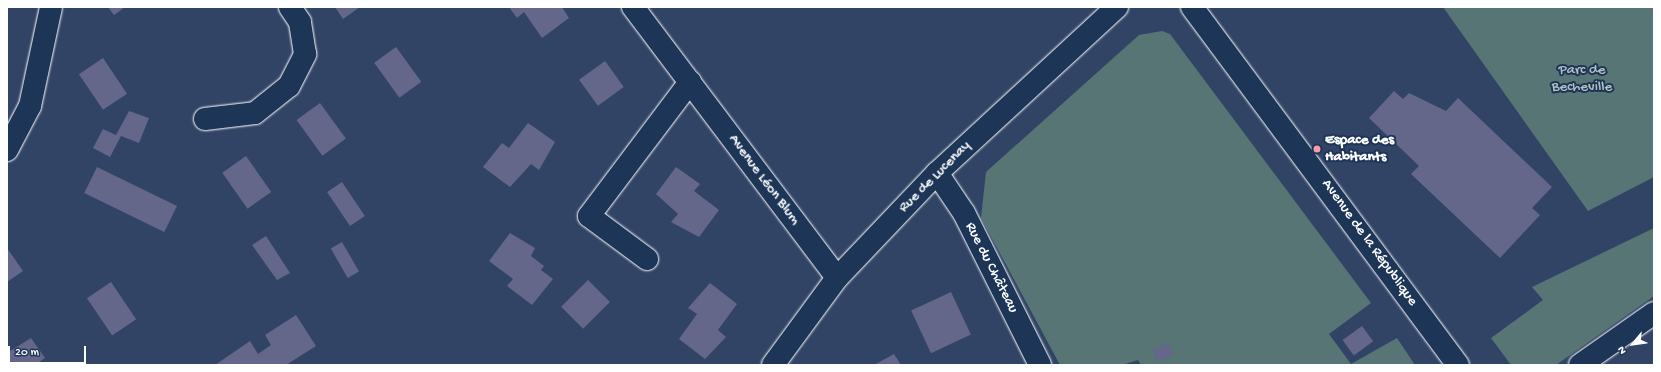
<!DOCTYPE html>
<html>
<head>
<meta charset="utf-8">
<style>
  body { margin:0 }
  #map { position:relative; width:1661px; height:372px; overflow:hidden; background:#324466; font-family:"Gochi Hand",sans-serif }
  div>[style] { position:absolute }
  .green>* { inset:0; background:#567574 }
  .building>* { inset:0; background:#64668a; transform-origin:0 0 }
  .roads { filter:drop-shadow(0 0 1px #fff) drop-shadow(0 0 1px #fff) }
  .street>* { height:22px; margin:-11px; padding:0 11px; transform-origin:11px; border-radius:11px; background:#1d3557 }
  .dots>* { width:11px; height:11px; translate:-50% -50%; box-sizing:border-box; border:2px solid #1d3557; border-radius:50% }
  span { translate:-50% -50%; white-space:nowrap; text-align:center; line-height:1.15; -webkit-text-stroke:4px #1d3557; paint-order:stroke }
  .park-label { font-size:15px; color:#b3c1c0 }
  .poi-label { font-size:15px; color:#fff; font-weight:700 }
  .left { translate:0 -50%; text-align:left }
  .street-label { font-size:15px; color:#fff }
  .frame { position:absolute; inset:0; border:8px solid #fff; pointer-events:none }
  .north { position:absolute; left:1613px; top:324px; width:40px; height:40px; -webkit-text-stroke:3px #1d3557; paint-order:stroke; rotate:241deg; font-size:11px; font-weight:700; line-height:16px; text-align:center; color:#fff }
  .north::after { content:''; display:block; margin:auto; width:14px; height:18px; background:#fff; clip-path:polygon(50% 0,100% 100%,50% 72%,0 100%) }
  .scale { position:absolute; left:8px; top:346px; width:78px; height:18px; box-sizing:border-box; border:2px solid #fff; border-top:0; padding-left:5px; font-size:12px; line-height:14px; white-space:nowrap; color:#fff; -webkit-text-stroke:3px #1d3557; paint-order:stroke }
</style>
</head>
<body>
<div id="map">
  <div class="green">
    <div style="clip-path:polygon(1443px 7px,1654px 7px,1654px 177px,1588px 211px)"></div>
    <div style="clip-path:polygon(1162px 31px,1170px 34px,1371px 303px,1329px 334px,1351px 364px,1397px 338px,1415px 365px,1141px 365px,1138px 360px,1122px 365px,1060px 365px,981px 218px,986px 172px,1139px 35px)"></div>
    <div style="clip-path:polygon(1654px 228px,1654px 296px,1556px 365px,1511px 365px,1491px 338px,1543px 300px,1532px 287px)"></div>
  </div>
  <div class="building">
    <div style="clip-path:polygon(108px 7px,125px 7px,114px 15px)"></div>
    <div style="clip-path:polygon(335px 7px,360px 7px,343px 19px)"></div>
    <div style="clip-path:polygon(509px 7px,562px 7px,569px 18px,542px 38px,524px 12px,517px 18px)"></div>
    <div style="left:396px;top:47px;width:43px;height:27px;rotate:54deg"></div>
    <div style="left:103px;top:58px;width:43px;height:29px;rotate:56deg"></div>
    <div style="left:605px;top:61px;width:32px;height:32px;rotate:54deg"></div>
    <div style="clip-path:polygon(1394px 91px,1403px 99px,1409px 93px,1446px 111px,1458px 98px,1552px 187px,1532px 208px,1540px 215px,1500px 258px,1411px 174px,1419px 166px,1369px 118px)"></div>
    <div style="left:320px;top:103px;width:44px;height:29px;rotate:54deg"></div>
    <div style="clip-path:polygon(129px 111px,149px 118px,139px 143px,121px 136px,110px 157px,93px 148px,103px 129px,116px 135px)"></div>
    <div style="clip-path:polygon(528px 123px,555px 142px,539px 170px,531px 164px,510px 187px,483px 167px,502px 143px,509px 148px)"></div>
    <div style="left:246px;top:156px;width:44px;height:29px;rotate:55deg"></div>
    <div style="left:97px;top:167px;width:89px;height:29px;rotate:26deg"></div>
    <div style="clip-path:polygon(676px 167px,700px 184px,694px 191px,719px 210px,699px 237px,671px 222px,678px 214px,656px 194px)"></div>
    <div style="left:342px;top:182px;width:41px;height:18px;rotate:56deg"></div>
    <div style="clip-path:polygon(510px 233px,535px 248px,531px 256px,544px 266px,541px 270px,553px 279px,532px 305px,507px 286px,513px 279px,489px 261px)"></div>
    <div style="clip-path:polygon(266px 236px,290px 273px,277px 280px,252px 245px)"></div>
    <div style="left:342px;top:242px;width:34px;height:13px;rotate:60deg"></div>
    <div style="clip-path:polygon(7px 248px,23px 271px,7px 282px)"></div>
    <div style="left:588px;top:280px;width:31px;height:38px;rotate:45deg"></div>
    <div style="left:111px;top:282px;width:45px;height:29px;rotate:56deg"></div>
    <div style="clip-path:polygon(710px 283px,737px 304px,718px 330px,726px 337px,705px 359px,679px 339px,697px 314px,688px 308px)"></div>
    <div style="left:951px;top:292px;width:47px;height:44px;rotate:65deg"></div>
    <div style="clip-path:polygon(296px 315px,316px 346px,286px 365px,215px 365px,250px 341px,258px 354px,271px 345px,265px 335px)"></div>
    <div style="left:1362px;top:326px;width:19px;height:24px;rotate:54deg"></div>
    <div style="clip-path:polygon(31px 338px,45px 358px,35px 365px,7px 365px,7px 353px)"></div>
    <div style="left:1168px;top:343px;width:13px;height:17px;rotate:67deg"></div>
    <div style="clip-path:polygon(894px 354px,901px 365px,874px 365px)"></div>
  </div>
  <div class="roads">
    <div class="street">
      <div style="left:633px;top:7px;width:339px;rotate:53deg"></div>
      <div style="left:1192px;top:7px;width:446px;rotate:53.4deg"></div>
      <div style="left:205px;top:119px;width:50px;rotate:-6.8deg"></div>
      <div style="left:255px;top:113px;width:43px;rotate:-38.5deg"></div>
      <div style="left:289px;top:86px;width:36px;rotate:-63deg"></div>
      <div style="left:305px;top:54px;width:32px;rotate:-99deg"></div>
      <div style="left:300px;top:22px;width:18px;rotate:-124deg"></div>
      <div style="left:7px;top:150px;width:50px;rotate:-62.4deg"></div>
      <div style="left:30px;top:106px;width:101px;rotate:-78deg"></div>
      <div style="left:937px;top:173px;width:48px;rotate:56deg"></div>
      <div style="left:964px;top:213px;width:170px;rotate:63.4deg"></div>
      <div style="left:647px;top:259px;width:72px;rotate:-143.4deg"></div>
      <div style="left:589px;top:216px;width:168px;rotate:-53deg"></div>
      <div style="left:773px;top:365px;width:108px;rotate:-53.7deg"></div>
      <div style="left:837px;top:278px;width:145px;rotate:-46.4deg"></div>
      <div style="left:937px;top:173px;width:245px;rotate:-42.7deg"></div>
      <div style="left:1580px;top:365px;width:90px;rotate:-35.1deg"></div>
    </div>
  </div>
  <div class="dots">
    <div style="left:1317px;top:149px;background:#ff9aa2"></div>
  </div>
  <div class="park-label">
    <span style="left:1582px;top:79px">Parc de<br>Becheville</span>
  </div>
  <div class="poi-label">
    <span class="left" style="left:1325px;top:149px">Espace des<br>Habitants</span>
  </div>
  <div class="street-label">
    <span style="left:935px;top:177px;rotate:-45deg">Rue de Lucenay</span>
    <span style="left:764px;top:180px;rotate:53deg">Avenue Léon Blum</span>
    <span style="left:1369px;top:243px;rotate:54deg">Avenue de la République</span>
    <span style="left:991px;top:268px;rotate:63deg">Rue du Château</span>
  </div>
  <div class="frame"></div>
  <div class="north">N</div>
  <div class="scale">20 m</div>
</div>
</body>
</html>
